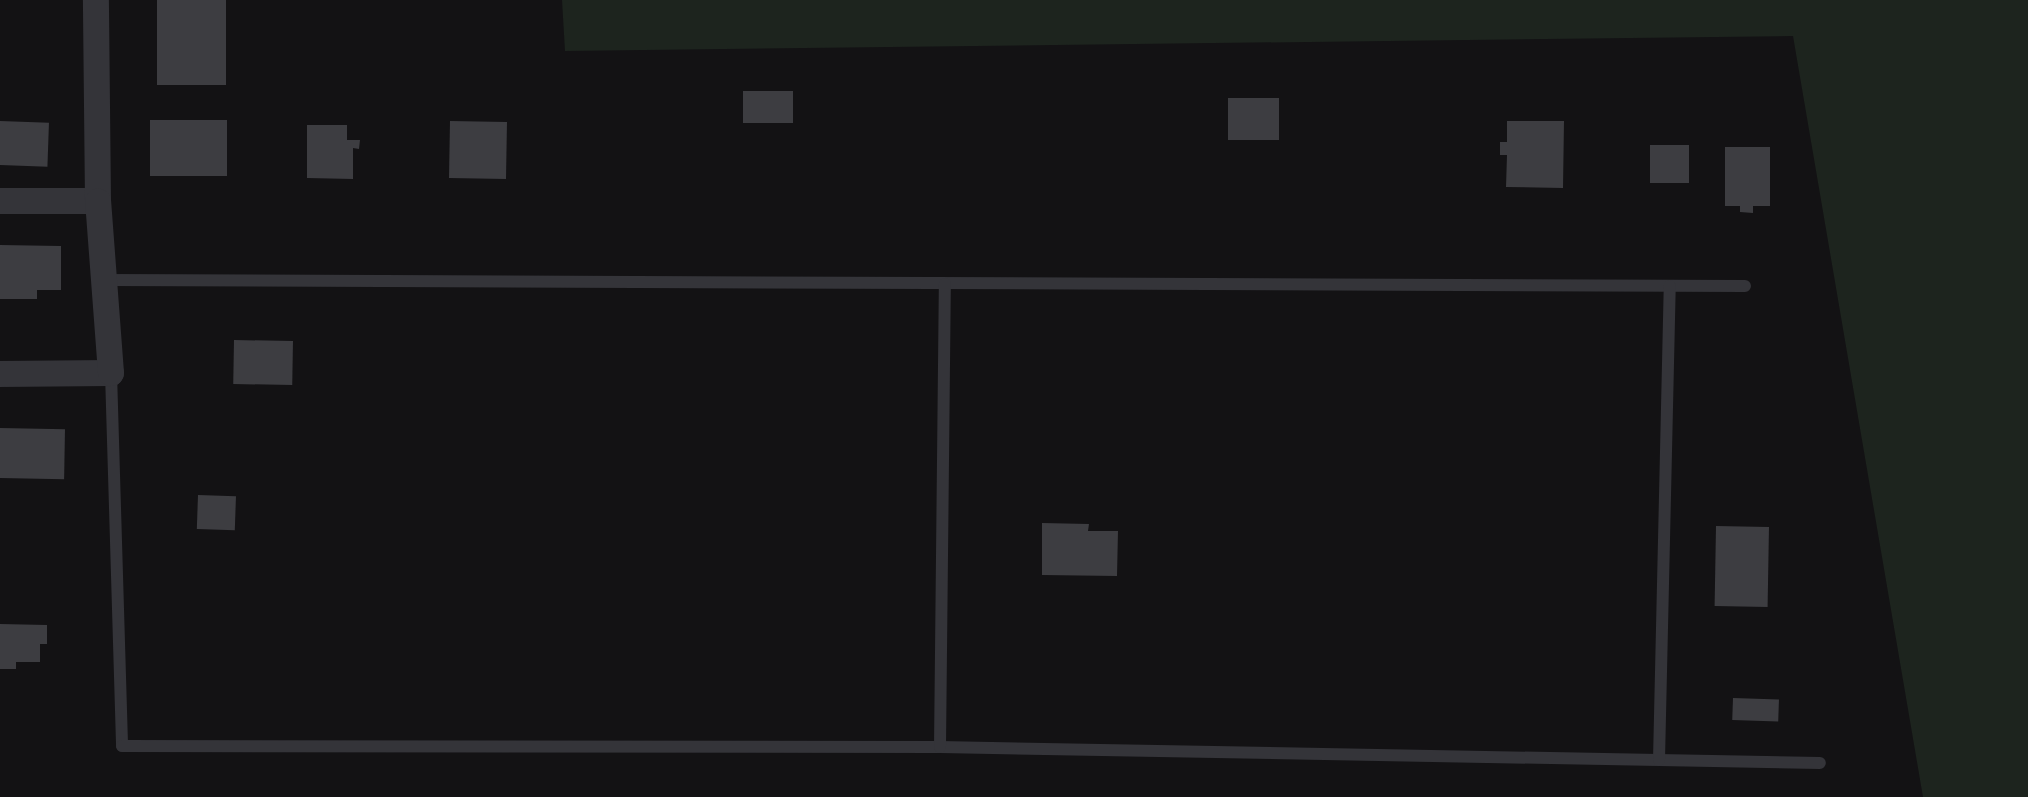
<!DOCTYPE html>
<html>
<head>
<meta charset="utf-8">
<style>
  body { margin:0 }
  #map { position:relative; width:2028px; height:797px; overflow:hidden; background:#131214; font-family:Inter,sans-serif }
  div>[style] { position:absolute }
  .green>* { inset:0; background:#1d241e }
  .building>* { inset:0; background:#3d3d41; transform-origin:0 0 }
  .service>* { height:12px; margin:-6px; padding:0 6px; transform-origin:6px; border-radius:6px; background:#343439 }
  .minor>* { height:26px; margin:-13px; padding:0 13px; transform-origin:13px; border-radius:13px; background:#343439 }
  span { translate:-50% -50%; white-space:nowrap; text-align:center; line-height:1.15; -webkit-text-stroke:4px #0e0d0f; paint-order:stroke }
</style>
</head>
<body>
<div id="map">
  <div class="green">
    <div style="clip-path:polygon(562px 0,2028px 0,2028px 797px,1923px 797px,1793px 36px,565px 51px)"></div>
  </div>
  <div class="building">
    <div style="left:157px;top:0;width:69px;height:85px"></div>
    <div style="left:743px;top:91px;width:50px;height:32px"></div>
    <div style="left:1228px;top:98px;width:51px;height:42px"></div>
    <div style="left:150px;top:120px;width:77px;height:56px"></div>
    <div style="left:0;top:121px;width:49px;height:44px;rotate:2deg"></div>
    <div style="left:450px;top:121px;width:57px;height:57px;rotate:1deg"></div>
    <div style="clip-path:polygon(1507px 121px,1564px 121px,1563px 188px,1506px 187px,1507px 155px,1500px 155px,1500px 142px,1507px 142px)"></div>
    <div style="clip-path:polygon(307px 125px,347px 125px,347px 140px,360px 140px,359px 149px,353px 148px,353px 179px,307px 178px)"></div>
    <div style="left:1650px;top:145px;width:39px;height:38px"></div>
    <div style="clip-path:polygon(1725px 147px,1770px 147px,1770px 206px,1753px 206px,1753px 213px,1740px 212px,1740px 206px,1725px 206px)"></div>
    <div style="clip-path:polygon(0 245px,61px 246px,61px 290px,37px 290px,37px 299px,0 299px)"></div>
    <div style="left:234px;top:340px;width:59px;height:44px;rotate:1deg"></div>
    <div style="left:0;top:428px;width:65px;height:50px;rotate:1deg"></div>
    <div style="left:198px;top:495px;width:38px;height:34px;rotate:2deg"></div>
    <div style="clip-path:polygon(1042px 523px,1089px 524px,1088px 531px,1118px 531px,1117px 576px,1042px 575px)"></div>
    <div style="left:1716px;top:526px;width:53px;height:80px;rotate:1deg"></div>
    <div style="clip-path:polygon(0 624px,47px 625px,47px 644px,40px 644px,40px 662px,16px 662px,16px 669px,0 669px)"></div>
    <div style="left:1733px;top:698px;width:46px;height:22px;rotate:2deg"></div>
  </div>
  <div class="service">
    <div style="left:104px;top:280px;width:1641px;rotate:0.21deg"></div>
    <div style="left:111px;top:373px;width:373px;rotate:88.3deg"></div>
    <div style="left:122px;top:746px;width:818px;rotate:0.07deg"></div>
    <div style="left:940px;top:747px;width:880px;rotate:1.04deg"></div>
    <div style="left:940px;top:747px;width:463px;rotate:-89.4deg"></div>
    <div style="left:1659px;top:760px;width:474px;rotate:-88.7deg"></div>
  </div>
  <div class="minor">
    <div style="left:0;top:201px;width:98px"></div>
    <div style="left:98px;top:201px;width:201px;rotate:-90.6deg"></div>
    <div style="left:0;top:374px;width:111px;rotate:-0.5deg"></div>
    <div style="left:111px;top:373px;width:172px;rotate:-94.3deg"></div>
  </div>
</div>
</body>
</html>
